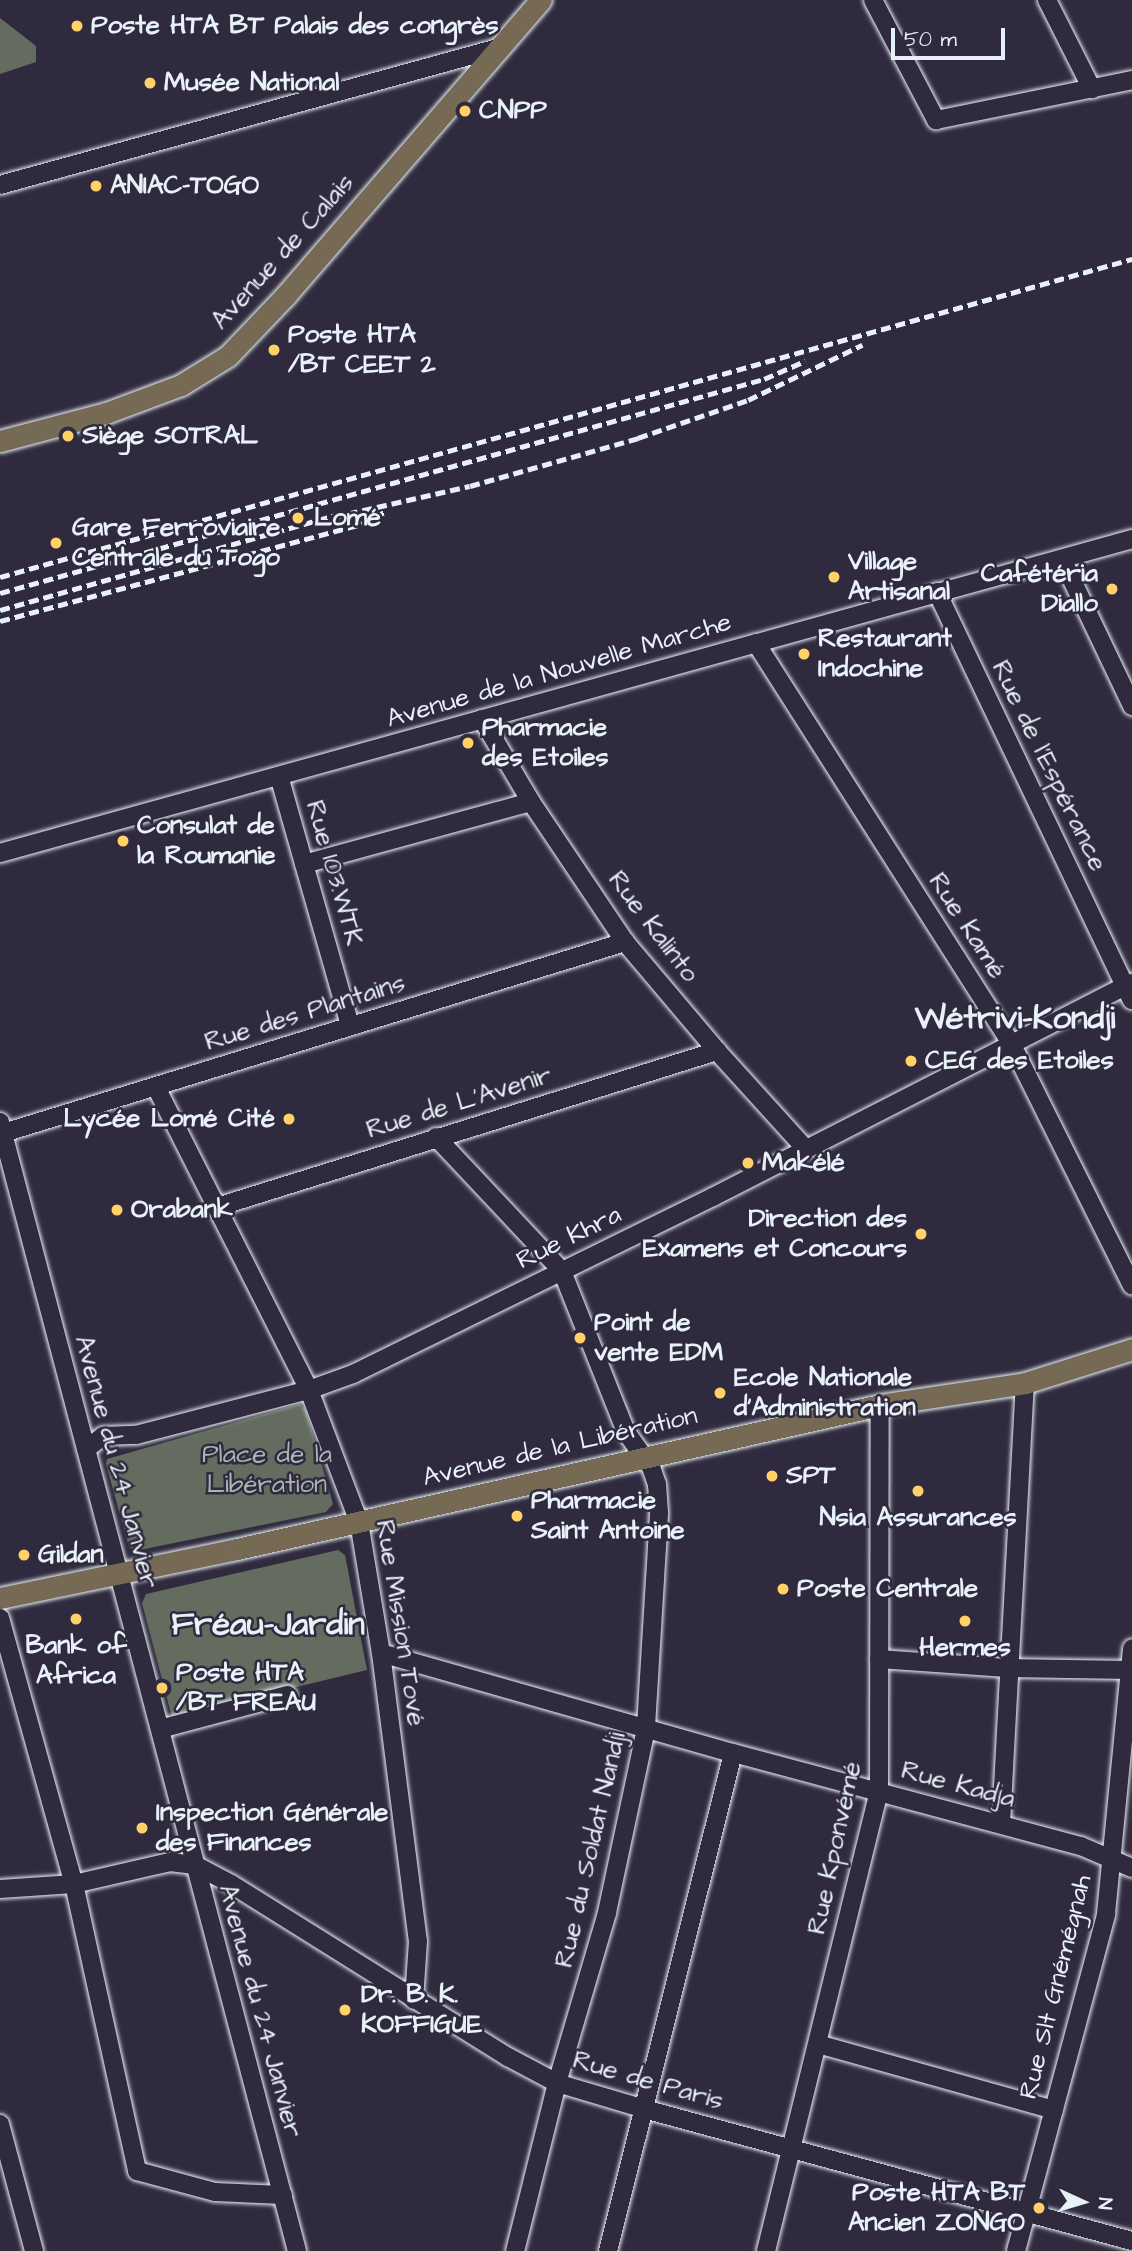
<!DOCTYPE html>
<html>
<head>
<meta charset="utf-8">
<style>
  body { margin:0 }
  #map { position:relative; width:1132px; height:2251px; overflow:hidden; background:#2f2a3d; font-family:"Architects Daughter",sans-serif }
  div>[style] { position:absolute }
  .green>* { inset:0; background:#646c60 }
  .roads { filter:drop-shadow(0 0 2px #e8f1f8) drop-shadow(0 0 2px #e8f1f8) }
  .minor>* { height:18px; margin:-9px; padding:0 9px; transform-origin:9px; border-radius:9px; background:#2f2a3d }
  .major>* { height:21px; margin:-10.5px; padding:0 10.5px; transform-origin:10.5px; border-radius:10.5px; background:#766a55 }
  .rail>* { height:4.5px; margin-top:-2.25px; transform-origin:0; background:repeating-linear-gradient(90deg,#e8f1f8 0 10px,transparent 0 15px) }
  .dots>* { width:19px; height:19px; translate:-50% -50%; box-sizing:border-box; border:4px solid #2f2a3d; border-radius:50% }
  span { translate:-50% -50%; white-space:nowrap; text-align:center; line-height:1.15; -webkit-text-stroke:5px #2f2a3d; paint-order:stroke }
  .poi-label { font-size:26px; color:#e8f1f8; font-weight:700 }
  .left { translate:0 -50%; text-align:left }
  .right { translate:-100% -50%; text-align:right }
  .street-label { font-size:26px; color:#e8f1f8 }
  .park-label { font-size:26px; color:#adb5b4 }
  .district-label { font-size:33px; color:#e8f1f8; font-weight:700 }
  .north { position:absolute; left:1048px; top:2167px; width:70px; height:70px; -webkit-text-stroke:5px #2f2a3d; paint-order:stroke; rotate:94deg; font-size:19px; font-weight:700; line-height:28px; text-align:center; color:#e8f1f8 }
  .north::after { content:''; display:block; margin:auto; width:24px; height:32px; background:#e8f1f8; clip-path:polygon(50% 0,100% 100%,50% 72%,0 100%) }
  .scale { position:absolute; left:891px; top:28px; width:114px; height:32px; box-sizing:border-box; border:4px solid #e8f1f8; border-top:0; padding-left:9px; font-size:21px; line-height:24px; white-space:nowrap; color:#e8f1f8; -webkit-text-stroke:5px #2f2a3d; paint-order:stroke }
</style>
</head>
<body>
<div id="map">
  <div class="green">
    <div style="clip-path:polygon(0 18px,36px 46px,36px 62px,0 74px)"></div>
    <div style="clip-path:polygon(300px 1404px,306px 1410px,333px 1504px,326px 1512px,135px 1551px,129px 1547px,106px 1464px,107px 1459px)"></div>
    <div style="clip-path:polygon(338px 1550px,345px 1555px,367px 1670px,172px 1717px,142px 1603px,146px 1594px)"></div>
  </div>
  <div class="roads">
    <div class="minor">
      <div style="left:873px;top:0;width:136px;rotate:62.3deg"></div>
      <div style="left:936px;top:120px;width:200px;rotate:-11.5deg"></div>
      <div style="left:1047px;top:0;width:100px;rotate:63.2deg"></div>
      <div style="left:0;top:185px;width:517px;rotate:-15.38deg"></div>
      <div style="left:1062px;top:559px;width:163px;rotate:64.5deg"></div>
      <div style="left:937px;top:592px;width:452px;rotate:64.5deg"></div>
      <div style="left:756px;top:643px;width:474px;rotate:57.5deg"></div>
      <div style="left:1011px;top:1043px;width:271px;rotate:63.5deg"></div>
      <div style="left:482px;top:719px;width:96px;rotate:59.4deg"></div>
      <div style="left:531px;top:802px;width:169px;rotate:56.1deg"></div>
      <div style="left:625px;top:942px;width:143px;rotate:49.8deg"></div>
      <div style="left:717px;top:1051px;width:132px;rotate:47.8deg"></div>
      <div style="left:279px;top:776px;width:260px;rotate:74.1deg"></div>
      <div style="left:0;top:853px;width:1175px;rotate:-15.5deg"></div>
      <div style="left:304px;top:864px;width:235px;rotate:-15.3deg"></div>
      <div style="left:156px;top:1087px;width:339px;rotate:63.2deg"></div>
      <div style="left:309px;top:1390px;width:141px;rotate:69.3deg"></div>
      <div style="left:359px;top:1522px;width:133px;rotate:80.5deg"></div>
      <div style="left:381px;top:1653px;width:290px;rotate:82.7deg"></div>
      <div style="left:418px;top:1941px;width:59px;rotate:93.9deg"></div>
      <div style="left:0;top:1122px;width:1167px;rotate:75.26deg"></div>
      <div style="left:0;top:1134px;width:654px;rotate:-17.08deg"></div>
      <div style="left:436px;top:1137px;width:184px;rotate:46.8deg"></div>
      <div style="left:562px;top:1271px;width:173px;rotate:68.3deg"></div>
      <div style="left:626px;top:1432px;width:43px;rotate:54.5deg"></div>
      <div style="left:651px;top:1467px;width:18px;rotate:71deg"></div>
      <div style="left:657px;top:1484px;width:30px;rotate:86deg"></div>
      <div style="left:659px;top:1514px;width:215px;rotate:93.5deg"></div>
      <div style="left:646px;top:1729px;width:188px;rotate:102deg"></div>
      <div style="left:607px;top:1913px;width:177px;rotate:106.4deg"></div>
      <div style="left:557px;top:2083px;width:173px;rotate:104deg"></div>
      <div style="left:217px;top:1207px;width:524px;rotate:-17.33deg"></div>
      <div style="left:86px;top:1449px;width:21px;rotate:-37deg"></div>
      <div style="left:103px;top:1436px;width:33px;rotate:-2deg"></div>
      <div style="left:136px;top:1435px;width:179px;rotate:-14.6deg"></div>
      <div style="left:309px;top:1390px;width:47px;rotate:-20deg"></div>
      <div style="left:353px;top:1374px;width:401px;rotate:-26.2deg"></div>
      <div style="left:713px;top:1197px;width:470px;rotate:-27.1deg"></div>
      <div style="left:0;top:1618px;width:276px;rotate:74.5deg"></div>
      <div style="left:74px;top:1884px;width:294px;rotate:77.6deg"></div>
      <div style="left:137px;top:2171px;width:81px;rotate:15.1deg"></div>
      <div style="left:215px;top:2192px;width:68px;rotate:2.5deg"></div>
      <div style="left:381px;top:1653px;width:366px;rotate:15.9deg"></div>
      <div style="left:733px;top:1753px;width:360px;rotate:15deg"></div>
      <div style="left:1081px;top:1846px;width:56px;rotate:23.3deg"></div>
      <div style="left:879px;top:1659px;width:128px;rotate:4deg"></div>
      <div style="left:1007px;top:1668px;width:123px;rotate:0.9deg"></div>
      <div style="left:160px;top:1729px;width:132px;rotate:-14.9deg"></div>
      <div style="left:1001px;top:1824px;width:442px;rotate:-86.9deg"></div>
      <div style="left:0;top:1889px;width:74px;rotate:-3.9deg"></div>
      <div style="left:74px;top:1884px;width:98px;rotate:-12.9deg"></div>
      <div style="left:170px;top:1862px;width:25px;rotate:7deg"></div>
      <div style="left:195px;top:1865px;width:41px;rotate:27.8deg"></div>
      <div style="left:231px;top:1884px;width:327px;rotate:32deg"></div>
      <div style="left:508px;top:2057px;width:55px;rotate:28deg"></div>
      <div style="left:557px;top:2083px;width:91px;rotate:16.6deg"></div>
      <div style="left:644px;top:2109px;width:506px;rotate:15.14deg"></div>
      <div style="left:818px;top:2044px;width:245px;rotate:15.6deg"></div>
      <div style="left:0;top:2124px;width:131px;rotate:75deg"></div>
      <div style="left:608px;top:2251px;width:513px;rotate:-75.91deg"></div>
      <div style="left:766px;top:2251px;width:474px;rotate:-76.2deg"></div>
      <div style="left:879px;top:1791px;width:386px;rotate:-89.9deg"></div>
      <div style="left:1016px;top:2251px;width:349px;rotate:-75deg"></div>
      <div style="left:1106px;top:1914px;width:267px;rotate:-84.4deg"></div>
    </div>
    <div class="major">
      <div style="left:0;top:441px;width:110px;rotate:-14.8deg"></div>
      <div style="left:106px;top:413px;width:80px;rotate:-20.5deg"></div>
      <div style="left:181px;top:385px;width:55px;rotate:-31.7deg"></div>
      <div style="left:228px;top:356px;width:84px;rotate:-46.4deg"></div>
      <div style="left:286px;top:295px;width:390px;rotate:-49.2deg"></div>
      <div style="left:0;top:1598px;width:242px;rotate:-11.7deg"></div>
      <div style="left:237px;top:1549px;width:659px;rotate:-12.62deg"></div>
      <div style="left:880px;top:1405px;width:147px;rotate:-8.6deg"></div>
      <div style="left:1025px;top:1383px;width:112px;rotate:-17.6deg"></div>
    </div>
  </div>
  <div class="rail">
    <div style="left:333px;top:517px;width:140px;rotate:-12.8deg"></div>
    <div style="left:470px;top:486px;width:175px;rotate:-15.9deg"></div>
    <div style="left:638px;top:438px;width:116px;rotate:-19.1deg"></div>
    <div style="left:748px;top:400px;width:127px;rotate:-25.8deg"></div>
    <div style="left:0;top:577px;width:1176px;rotate:-15.69deg"></div>
    <div style="left:0;top:593px;width:793px;rotate:-15.65deg"></div>
    <div style="left:764px;top:379px;width:45px;rotate:-23.7deg"></div>
    <div style="left:0;top:610px;width:353px;rotate:-15.8deg"></div>
    <div style="left:0;top:621px;width:374px;rotate:-15deg"></div>
    <div style="left:361px;top:524px;width:28px;rotate:-27deg"></div>
  </div>
  <div class="dots">
    <div style="left:77px;top:26px;background:#ffd166"></div>
    <div style="left:150px;top:83px;background:#ffd166"></div>
    <div style="left:465px;top:111px;background:#ffd166"></div>
    <div style="left:96px;top:186px;background:#ffd166"></div>
    <div style="left:274px;top:350px;background:#ffd166"></div>
    <div style="left:68px;top:436px;background:#ffd166"></div>
    <div style="left:298px;top:518px;background:#ffd166"></div>
    <div style="left:56px;top:543px;background:#ffd166"></div>
    <div style="left:834px;top:577px;background:#ffd166"></div>
    <div style="left:1112px;top:589px;background:#ffd166"></div>
    <div style="left:804px;top:654px;background:#ffd166"></div>
    <div style="left:468px;top:743px;background:#ffd166"></div>
    <div style="left:123px;top:841px;background:#ffd166"></div>
    <div style="left:911px;top:1061px;background:#ffd166"></div>
    <div style="left:289px;top:1119px;background:#ffd166"></div>
    <div style="left:748px;top:1163px;background:#ffd166"></div>
    <div style="left:117px;top:1210px;background:#ffd166"></div>
    <div style="left:921px;top:1234px;background:#ffd166"></div>
    <div style="left:580px;top:1338px;background:#ffd166"></div>
    <div style="left:720px;top:1393px;background:#ffd166"></div>
    <div style="left:772px;top:1476px;background:#ffd166"></div>
    <div style="left:918px;top:1491px;background:#ffd166"></div>
    <div style="left:517px;top:1516px;background:#ffd166"></div>
    <div style="left:24px;top:1555px;background:#ffd166"></div>
    <div style="left:783px;top:1589px;background:#ffd166"></div>
    <div style="left:76px;top:1619px;background:#ffd166"></div>
    <div style="left:965px;top:1621px;background:#ffd166"></div>
    <div style="left:162px;top:1688px;background:#ffd166"></div>
    <div style="left:142px;top:1828px;background:#ffd166"></div>
    <div style="left:345px;top:2010px;background:#ffd166"></div>
    <div style="left:1039px;top:2208px;background:#ffd166"></div>
  </div>
  <div class="poi-label">
    <span class="left" style="left:91px;top:26px">Poste HTA BT Palais des congrès</span>
    <span class="left" style="left:164px;top:83px">Musée National</span>
    <span class="left" style="left:479px;top:111px">CNPP</span>
    <span class="left" style="left:110px;top:186px">ANIAC-TOGO</span>
    <span class="left" style="left:288px;top:350px">Poste HTA<br>/BT CEET 2</span>
    <span class="left" style="left:82px;top:436px">Siège SOTRAL</span>
    <span class="left" style="left:314px;top:518px">Lomé</span>
    <span class="left" style="left:72px;top:543px">Gare Ferroviaire<br>Centrale du Togo</span>
    <span class="left" style="left:848px;top:577px">Village<br>Artisanal</span>
    <span class="right" style="left:1098px;top:589px">Cafétéria<br>Diallo</span>
    <span class="left" style="left:818px;top:654px">Restaurant<br>Indochine</span>
    <span class="left" style="left:482px;top:743px">Pharmacie<br>des Etoiles</span>
    <span class="left" style="left:137px;top:841px">Consulat de<br>la Roumanie</span>
    <span class="left" style="left:925px;top:1061px">CEG des Etoiles</span>
    <span class="right" style="left:275px;top:1119px">Lycée Lomé Cité</span>
    <span class="left" style="left:762px;top:1163px">Makélé</span>
    <span class="left" style="left:131px;top:1210px">Orabank</span>
    <span class="right" style="left:907px;top:1234px">Direction des<br>Examens et Concours</span>
    <span class="left" style="left:594px;top:1338px">Point de<br>vente EDM</span>
    <span class="left" style="left:734px;top:1393px">Ecole Nationale<br>d'Administration</span>
    <span class="left" style="left:786px;top:1476px">SPT</span>
    <span class="left" style="left:531px;top:1516px">Pharmacie<br>Saint Antoine</span>
    <span style="left:918px;top:1518px">Nsia Assurances</span>
    <span class="left" style="left:38px;top:1555px">Gildan</span>
    <span class="left" style="left:797px;top:1589px">Poste Centrale</span>
    <span style="left:76px;top:1661px">Bank of<br>Africa</span>
    <span style="left:965px;top:1648px">Hermes</span>
    <span class="left" style="left:176px;top:1688px">Poste HTA<br>/BT FREAU</span>
    <span class="left" style="left:156px;top:1828px">Inspection Générale<br>des Finances</span>
    <span class="left" style="left:361px;top:2010px">Dr. B. K.<br>KOFFIGUE</span>
    <span class="right" style="left:1025px;top:2208px">Poste HTA BT<br>Ancien ZONGO</span>
  </div>
  <div class="street-label">
    <span style="left:283px;top:252px;rotate:-48deg">Avenue de Calais</span>
    <span style="left:559px;top:671px;rotate:-16deg">Avenue de la Nouvelle Marche</span>
    <span style="left:1049px;top:766px;rotate:64deg">Rue de l'Espérance</span>
    <span style="left:334px;top:873px;rotate:74deg">Rue 103.WTK</span>
    <span style="left:967px;top:926px;rotate:57deg">Rue Kamé</span>
    <span style="left:653px;top:927px;rotate:53deg">Rue Kalinto</span>
    <span style="left:305px;top:1013px;rotate:-17deg">Rue des Plantains</span>
    <span style="left:459px;top:1103px;rotate:-17deg">Rue de L'Avenir</span>
    <span style="left:569px;top:1238px;rotate:-26deg">Rue Khra</span>
    <span style="left:560px;top:1447px;rotate:-13deg">Avenue de la Libération</span>
    <span style="left:116px;top:1462px;rotate:75deg">Avenue du 24 Janvier</span>
    <span style="left:400px;top:1623px;rotate:81deg">Rue Mission Tové</span>
    <span style="left:958px;top:1785px;rotate:15deg">Rue Kadja</span>
    <span style="left:835px;top:1848px;rotate:-78deg">Rue Kponvémé</span>
    <span style="left:591px;top:1850px;rotate:-77deg">Rue du Soldat Nandji</span>
    <span style="left:1056px;top:1987px;rotate:-76deg">Rue Slt Gnémégnah</span>
    <span style="left:260px;top:2011px;rotate:75deg">Avenue du 24 Janvier</span>
    <span style="left:648px;top:2081px;rotate:16deg">Rue de Paris</span>
  </div>
  <div class="park-label">
    <span style="left:267px;top:1470px">Place de la<br>Libération</span>
  </div>
  <div class="district-label">
    <span style="left:1015px;top:1019px">Wétrivi-Kondji</span>
    <span style="left:268px;top:1625px">Fréau-Jardin</span>
  </div>
  <div class="north">N</div>
  <div class="scale">50 m</div>
</div>
</body>
</html>
